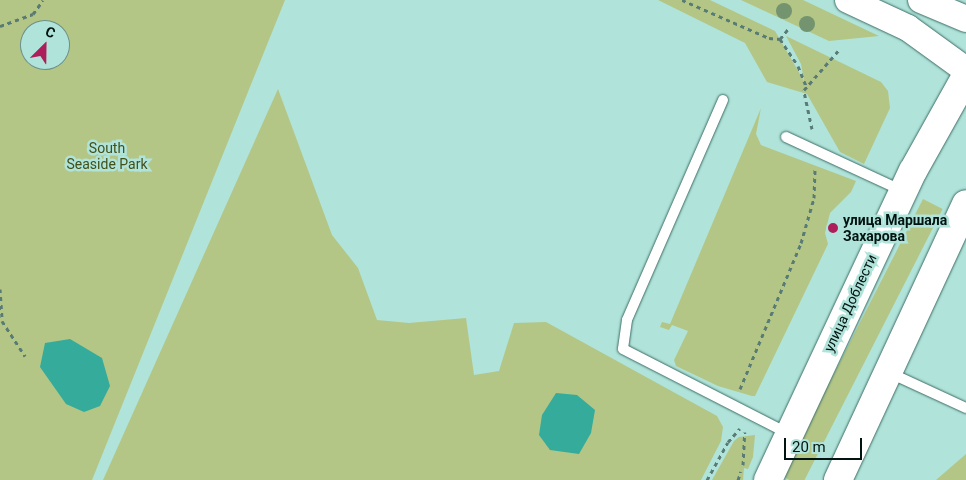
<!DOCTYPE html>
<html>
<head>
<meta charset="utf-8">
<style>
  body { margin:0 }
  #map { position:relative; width:966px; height:480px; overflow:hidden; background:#b0e3da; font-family:Roboto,sans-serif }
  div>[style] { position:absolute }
  .green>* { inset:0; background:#b3c686; transform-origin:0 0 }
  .water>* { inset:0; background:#34ab9b }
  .path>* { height:3px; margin-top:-1.5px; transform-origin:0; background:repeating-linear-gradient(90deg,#597b75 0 4px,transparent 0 8px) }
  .roads { filter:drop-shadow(0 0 1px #3c6d65) drop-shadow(0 0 1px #3c6d65) }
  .service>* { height:10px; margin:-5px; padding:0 5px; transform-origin:5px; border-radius:5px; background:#fff }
  .tertiary>* { height:26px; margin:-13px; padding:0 13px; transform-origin:13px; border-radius:13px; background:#fff }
  .secondary>* { height:28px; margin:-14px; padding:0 14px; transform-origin:14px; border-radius:14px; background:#fff }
  .trees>* { width:16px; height:16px; margin:-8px; border-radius:50%; background:#74936f }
  .dots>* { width:14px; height:14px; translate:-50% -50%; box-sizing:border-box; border:2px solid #b0e3da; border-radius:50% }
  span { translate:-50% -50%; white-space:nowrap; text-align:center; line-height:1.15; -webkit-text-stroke:5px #b0e3da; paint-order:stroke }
  .park-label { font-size:14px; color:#425118 }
  .poi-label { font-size:14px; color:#021411; font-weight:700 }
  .left { translate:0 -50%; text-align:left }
  .street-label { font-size:14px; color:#021411 }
  .north { position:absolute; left:20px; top:20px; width:50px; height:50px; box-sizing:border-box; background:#b0e3da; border:1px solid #6a908a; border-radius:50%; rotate:23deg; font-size:14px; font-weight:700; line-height:20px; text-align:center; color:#021411 }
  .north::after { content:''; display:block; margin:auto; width:18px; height:22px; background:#ad1f5a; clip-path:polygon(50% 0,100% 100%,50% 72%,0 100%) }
  .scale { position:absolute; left:784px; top:438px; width:78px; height:22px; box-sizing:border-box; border:2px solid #021411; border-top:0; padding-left:6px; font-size:15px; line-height:18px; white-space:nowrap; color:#021411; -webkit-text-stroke:4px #b0e3da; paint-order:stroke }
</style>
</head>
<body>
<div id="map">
  <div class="green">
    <div style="clip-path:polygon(evenodd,0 0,285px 0,92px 480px,0 480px,0 0,30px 30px,60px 30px,60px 60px,30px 60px,30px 30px)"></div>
    <div style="clip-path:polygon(658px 0,710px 0,775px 31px,804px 81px,801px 64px,786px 36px,881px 82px,888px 91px,890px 108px,864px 164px,840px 152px,807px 94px,767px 82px,745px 43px)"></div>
    <div style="clip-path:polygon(741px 0,803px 0,879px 36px,829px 41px)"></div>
    <div style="clip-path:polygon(278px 89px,332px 235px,358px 268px,377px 320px,409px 323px,466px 318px,474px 375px,499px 371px,514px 323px,546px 322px,717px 416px,723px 427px,721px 441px,701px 480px,103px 480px)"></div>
    <div style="clip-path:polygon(761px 108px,756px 134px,761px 145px,856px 181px,851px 192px,830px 213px,825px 233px,828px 244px,755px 396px,752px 396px,718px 386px,676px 366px,674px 360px,688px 331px,672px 325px,669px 330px,660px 327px,662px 322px,670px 324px)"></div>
    <div style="left:923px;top:199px;width:22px;height:311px;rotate:27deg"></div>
    <div style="clip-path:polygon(755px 435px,753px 457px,748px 469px,744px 468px,743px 480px,712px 480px,734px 441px,739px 437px)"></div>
    <div style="clip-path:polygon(966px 454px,966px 480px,936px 480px)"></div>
  </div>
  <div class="water">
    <div style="clip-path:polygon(70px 339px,102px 358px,110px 386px,100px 406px,84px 412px,66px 404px,40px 367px,45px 343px)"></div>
    <div style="clip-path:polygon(556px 393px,577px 395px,595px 410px,591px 433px,579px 454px,550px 450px,539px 435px,542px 415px)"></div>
  </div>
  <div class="path">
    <div style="left:682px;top:0;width:95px;rotate:23.6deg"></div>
    <div style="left:769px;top:38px;width:11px;rotate:5deg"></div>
    <div style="left:780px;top:39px;width:14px;rotate:-51deg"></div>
    <div style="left:0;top:26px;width:35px;rotate:-20deg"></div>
    <div style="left:33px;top:14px;width:17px;rotate:-54deg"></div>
    <div style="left:780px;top:39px;width:32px;rotate:56deg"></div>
    <div style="left:798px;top:66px;width:22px;rotate:68deg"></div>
    <div style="left:812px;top:129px;width:40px;rotate:-102deg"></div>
    <div style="left:804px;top:90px;width:52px;rotate:-48.9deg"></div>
    <div style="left:0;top:289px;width:32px;rotate:86deg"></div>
    <div style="left:2px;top:321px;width:42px;rotate:56.7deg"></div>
    <div style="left:740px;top:389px;width:158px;rotate:-67.3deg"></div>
    <div style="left:801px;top:243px;width:47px;rotate:-73.9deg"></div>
    <div style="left:814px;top:198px;width:29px;rotate:-88deg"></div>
    <div style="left:743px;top:465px;width:33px;rotate:-87deg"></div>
    <div style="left:707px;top:480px;width:43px;rotate:-61.1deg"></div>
    <div style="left:728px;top:442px;width:18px;rotate:-49deg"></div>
    <div style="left:738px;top:480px;width:9px;rotate:-72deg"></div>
  </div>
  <div class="roads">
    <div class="service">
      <div style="left:723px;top:100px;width:240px;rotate:113.6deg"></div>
      <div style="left:627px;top:320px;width:29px;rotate:98deg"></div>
      <div style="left:623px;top:349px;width:186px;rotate:27.1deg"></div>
      <div style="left:786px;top:137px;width:129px;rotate:24.8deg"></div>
      <div style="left:890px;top:373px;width:84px;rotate:24.7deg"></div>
    </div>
    <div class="tertiary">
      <div style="left:848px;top:0;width:66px;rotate:25deg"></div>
      <div style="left:908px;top:28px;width:72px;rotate:35.9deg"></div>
      <div style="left:921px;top:0;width:49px;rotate:22.9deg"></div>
    </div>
    <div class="secondary">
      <div style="left:768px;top:480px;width:341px;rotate:-64.9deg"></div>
      <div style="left:913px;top:171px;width:109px;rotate:-60.8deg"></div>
      <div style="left:838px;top:480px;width:304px;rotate:-65.1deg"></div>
    </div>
  </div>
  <div class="trees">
    <div style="left:784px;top:11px"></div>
    <div style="left:807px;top:24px"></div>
  </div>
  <div class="dots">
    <div style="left:833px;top:228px;background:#ad1f5a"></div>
  </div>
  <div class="park-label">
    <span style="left:107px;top:156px">South<br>Seaside Park</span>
  </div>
  <div class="poi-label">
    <span class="left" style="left:843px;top:228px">улица Маршала<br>Захарова</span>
  </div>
  <div class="street-label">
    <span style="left:850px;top:303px;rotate:-65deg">улица Доблести</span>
  </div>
  <div class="north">С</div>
  <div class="scale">20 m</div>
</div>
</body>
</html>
